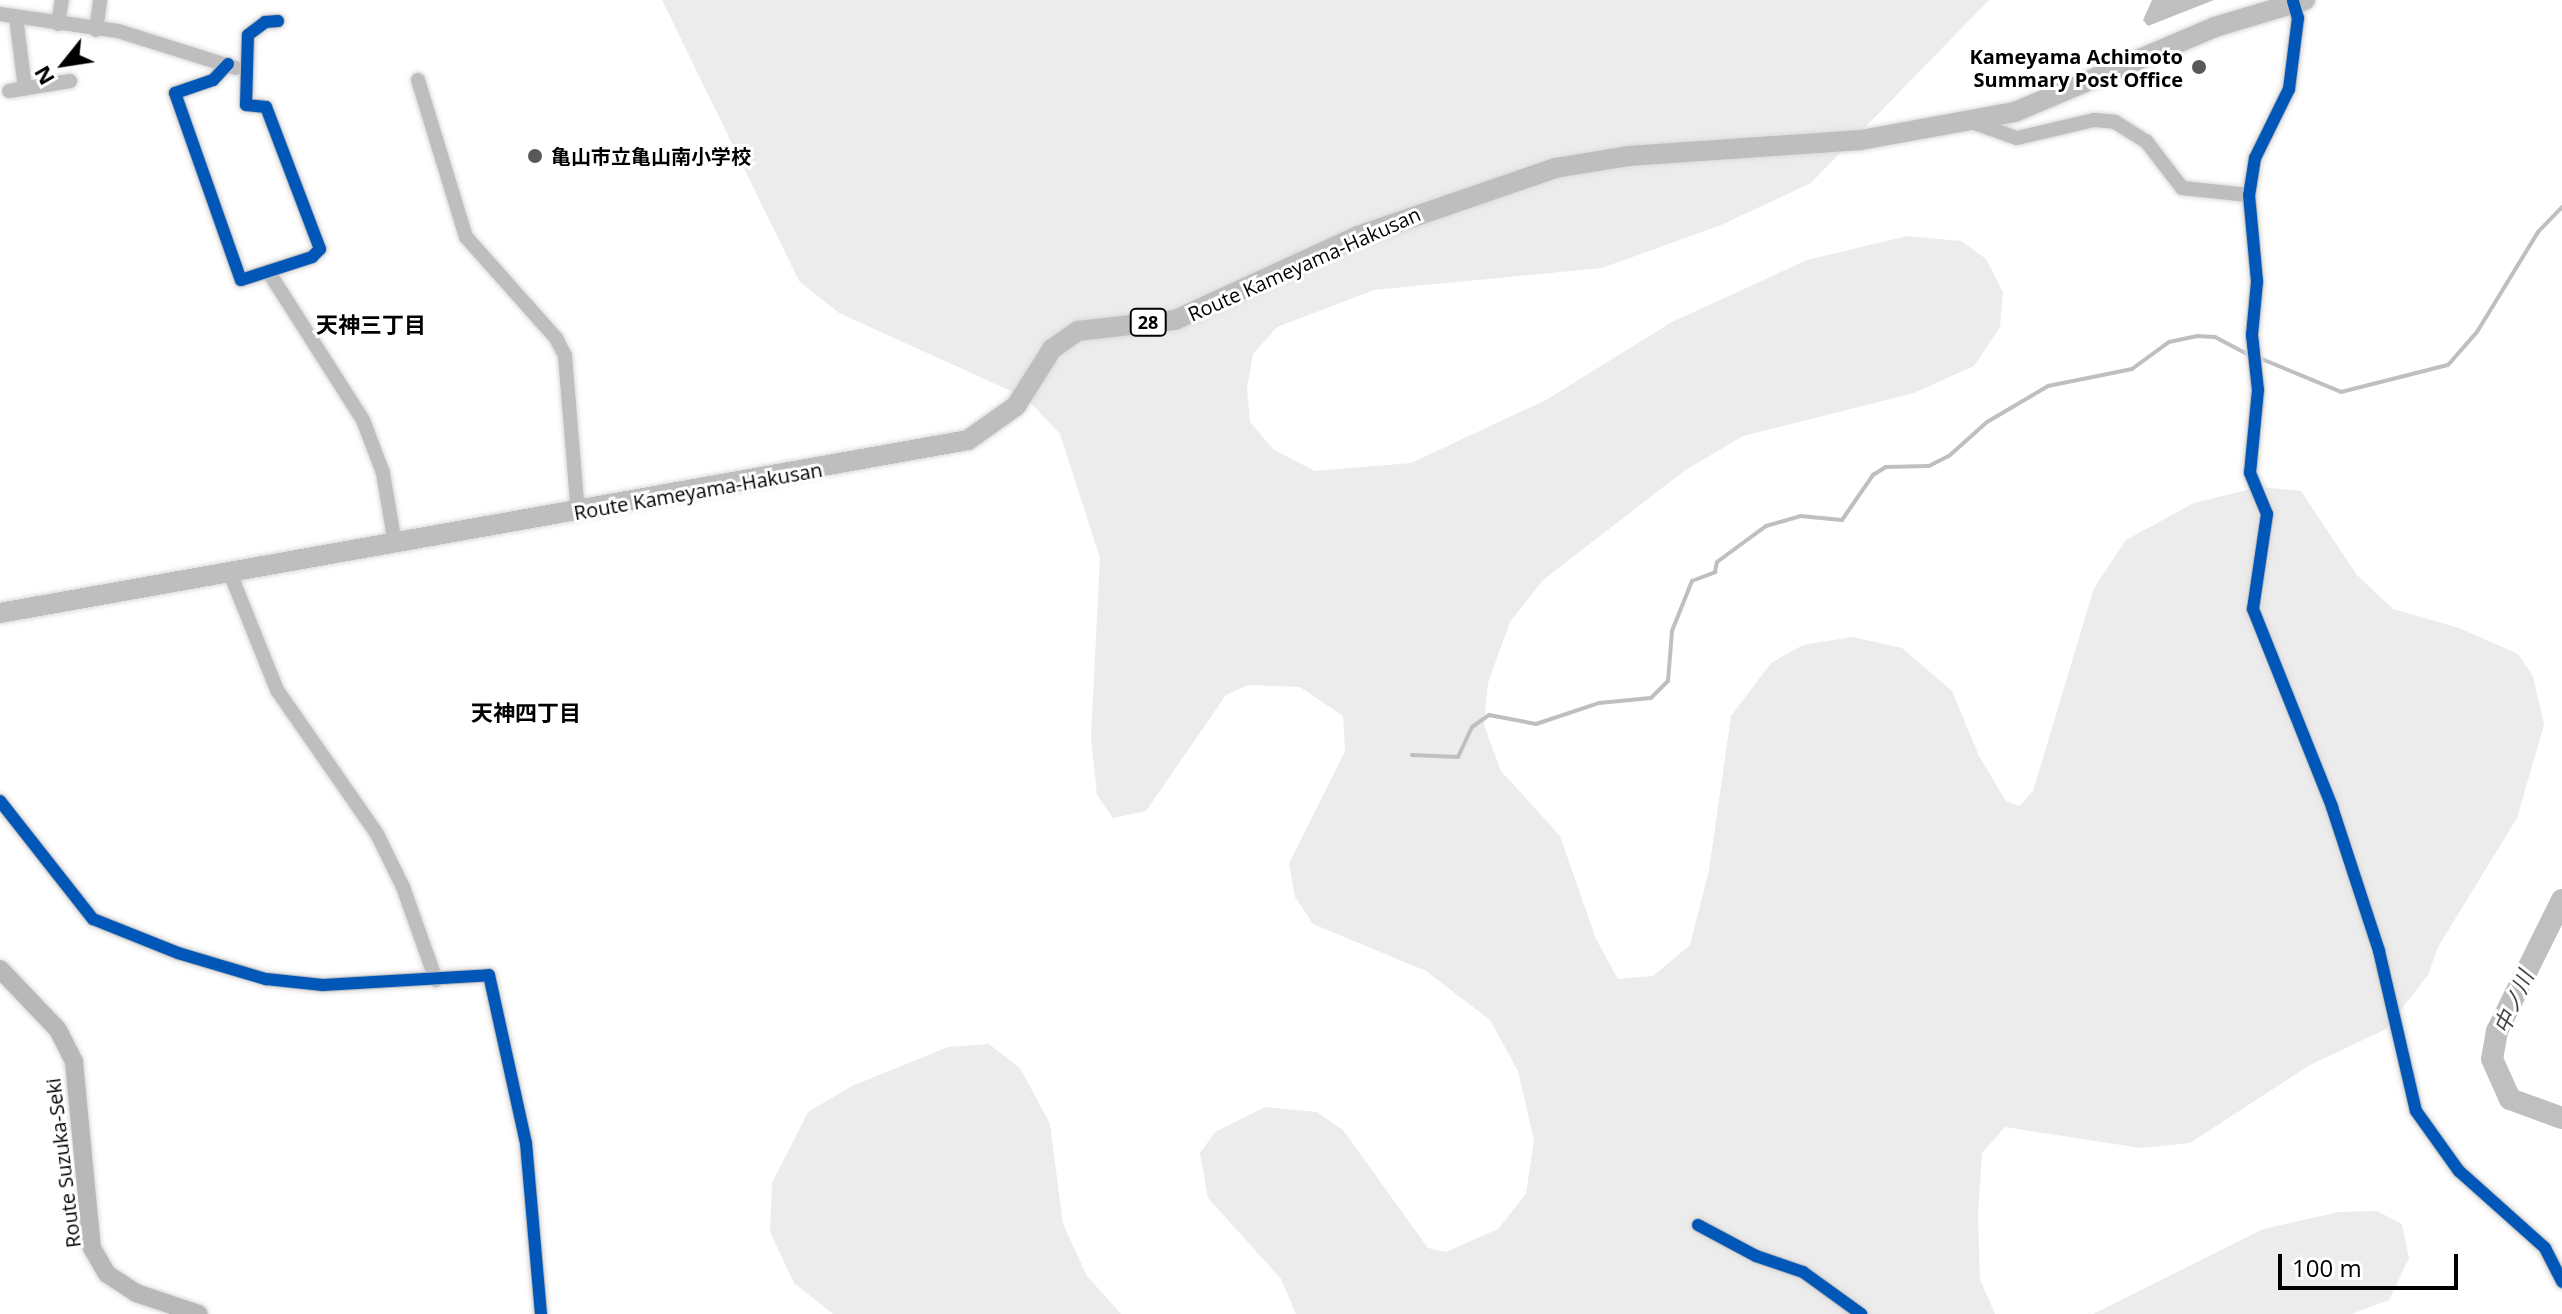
<!DOCTYPE html>
<html>
<head>
<meta charset="utf-8">
<style>
  body { margin:0 }
  #map { position:relative; width:2562px; height:1314px; overflow:hidden; background:#fff; font-family:"Open Sans","Noto Sans JP",sans-serif }
  div>[style] { position:absolute }
  .green>* { inset:0; background:#ececec }
  .water>* { inset:0; background:#bfbfbf }
  .stream>* { height:4px; margin:-2px; padding:0 2px; transform-origin:2px; border-radius:2px; background:#bfbfbf }
  .river>* { height:22px; margin:-11px; padding:0 11px; transform-origin:11px; border-radius:11px; background:#bfbfbf }
  .roads { filter:drop-shadow(0 0 2px #dbdbdb) drop-shadow(0 0 2px #dbdbdb) }
  .street>* { height:14px; margin:-7px; padding:0 7px; transform-origin:7px; border-radius:7px; background:#bebebe }
  .secondary>* { height:18px; margin:-9px; padding:0 9px; transform-origin:9px; border-radius:9px; background:#b8b8b8 }
  .primary>* { height:20px; margin:-10px; padding:0 10px; transform-origin:10px; border-radius:10px; background:#bebebe }
  .cycleway>* { height:12px; margin:-6px; padding:0 6px; transform-origin:6px; border-radius:6px; background:#0057b8 }
  .dots>* { width:22px; height:22px; translate:-50% -50%; box-sizing:border-box; border:4px solid #fff; border-radius:50% }
  span { translate:-50% -50%; white-space:nowrap; text-align:center; line-height:1.15; -webkit-text-stroke:6px #fff; paint-order:stroke }
  .shield-label span { padding:2px 6px; background:#fff; border:2px solid; border-radius:6px; -webkit-text-stroke-width:0 }
  .shield-label { font-size:18px; color:#000; font-weight:700 }
  .poi-label { font-size:20px; color:#000; font-weight:700 }
  .right { translate:-100% -50%; text-align:right }
  .left { translate:0 -50%; text-align:left }
  .street-label { font-size:20px; color:#000 }
  .neighbourhood-label { font-size:22px; color:#000; font-weight:700 }
  .water-label { font-size:22px; color:#444; font-style:italic }
  .north { position:absolute; left:24px; top:24px; width:80px; height:80px; -webkit-text-stroke:6px #fff; paint-order:stroke; rotate:240deg; font-size:22px; font-weight:700; line-height:32px; text-align:center; color:#000 }
  .north::after { content:''; display:block; margin:auto; width:28px; height:36px; background:#000; clip-path:polygon(50% 0,100% 100%,50% 72%,0 100%) }
  .scale { position:absolute; left:2278px; top:1254px; width:180px; height:36px; box-sizing:border-box; border:4px solid #000; border-top:0; padding-left:10px; font-size:24px; line-height:28px; white-space:nowrap; color:#000; -webkit-text-stroke:6px #fff; paint-order:stroke }
</style>
</head>
<body>
<div id="map">
  <div class="green">
    <div style="clip-path:polygon(662px 0,1989px 0,1811px 183px,1721px 225px,1602px 268px,1374px 290px,1277px 327px,1253px 354px,1247px 389px,1250px 422px,1274px 450px,1315px 471px,1411px 463px,1546px 400px,1672px 322px,1807px 260px,1907px 236px,1961px 241px,1986px 259px,2003px 292px,2000px 327px,1974px 366px,1914px 393px,1743px 436px,1684px 471px,1543px 580px,1510px 622px,1488px 683px,1484px 725px,1501px 771px,1560px 836px,1596px 939px,1618px 979px,1653px 976px,1690px 945px,1709px 870px,1731px 716px,1771px 663px,1803px 645px,1852px 637px,1902px 648px,1952px 691px,1979px 756px,2006px 801px,2019px 806px,2033px 791px,2094px 588px,2126px 540px,2194px 503px,2259px 487px,2301px 491px,2357px 575px,2393px 609px,2459px 628px,2518px 654px,2533px 676px,2544px 725px,2517px 818px,2438px 947px,2428px 975px,2386px 1029px,2310px 1065px,2190px 1143px,2141px 1148px,2005px 1127px,1982px 1153px,1978px 1216px,1980px 1279px,1995px 1314px,1296px 1314px,1281px 1279px,1208px 1198px,1200px 1153px,1215px 1132px,1265px 1107px,1317px 1112px,1343px 1130px,1428px 1248px,1446px 1252px,1498px 1229px,1526px 1194px,1534px 1140px,1518px 1071px,1490px 1020px,1426px 971px,1313px 924px,1295px 897px,1289px 864px,1345px 751px,1343px 716px,1300px 687px,1248px 685px,1226px 695px,1146px 811px,1113px 818px,1097px 795px,1091px 738px,1100px 558px,1060px 434px,1026px 398px,839px 313px,799px 281px)"></div>
    <div style="clip-path:polygon(989px 1044px,1020px 1068px,1050px 1124px,1063px 1224px,1087px 1276px,1121px 1314px,833px 1314px,794px 1283px,770px 1232px,772px 1183px,808px 1112px,852px 1086px,948px 1047px)"></div>
    <div style="clip-path:polygon(2377px 1211px,2402px 1224px,2409px 1258px,2389px 1300px,2351px 1314px,2093px 1314px,2263px 1229px,2339px 1212px)"></div>
  </div>
  <div class="water">
    <div style="clip-path:polygon(2152px 0,2214px 0,2148px 26px,2143px 20px)"></div>
  </div>
  <div class="stream">
    <div style="left:2257px;top:357px;width:91px;rotate:22.6deg"></div>
    <div style="left:2341px;top:392px;width:110px;rotate:-14.2deg"></div>
    <div style="left:2448px;top:365px;width:44px;rotate:-48.7deg"></div>
    <div style="left:2477px;top:332px;width:117px;rotate:-58.6deg"></div>
    <div style="left:2538px;top:232px;width:35px;rotate:-46deg"></div>
    <div style="left:1412px;top:755px;width:46px;rotate:2.5deg"></div>
    <div style="left:1458px;top:757px;width:33px;rotate:-65deg"></div>
    <div style="left:1472px;top:727px;width:21px;rotate:-35deg"></div>
    <div style="left:1489px;top:715px;width:48px;rotate:10.8deg"></div>
    <div style="left:1536px;top:724px;width:66px;rotate:-18.4deg"></div>
    <div style="left:1599px;top:703px;width:52px;rotate:-5.5deg"></div>
    <div style="left:1651px;top:698px;width:24px;rotate:-45deg"></div>
    <div style="left:1668px;top:681px;width:50px;rotate:-85.4deg"></div>
    <div style="left:1672px;top:631px;width:54px;rotate:-68.2deg"></div>
    <div style="left:1692px;top:581px;width:25px;rotate:-21deg"></div>
    <div style="left:1715px;top:572px;width:10px;rotate:-79deg"></div>
    <div style="left:1717px;top:562px;width:61px;rotate:-36.3deg"></div>
    <div style="left:1766px;top:526px;width:35px;rotate:-16deg"></div>
    <div style="left:1800px;top:516px;width:42px;rotate:5.4deg"></div>
    <div style="left:1842px;top:520px;width:55px;rotate:-55.4deg"></div>
    <div style="left:1873px;top:475px;width:15px;rotate:-32deg"></div>
    <div style="left:1886px;top:467px;width:43px;rotate:-1.3deg"></div>
    <div style="left:1929px;top:466px;width:22px;rotate:-27deg"></div>
    <div style="left:1949px;top:456px;width:51px;rotate:-41.8deg"></div>
    <div style="left:1987px;top:422px;width:71px;rotate:-30.5deg"></div>
    <div style="left:2048px;top:386px;width:86px;rotate:-11.4deg"></div>
    <div style="left:2132px;top:369px;width:46px;rotate:-36.1deg"></div>
    <div style="left:2169px;top:342px;width:29px;rotate:-12deg"></div>
    <div style="left:2197px;top:336px;width:18px;rotate:3deg"></div>
    <div style="left:2215px;top:337px;width:38px;rotate:28deg"></div>
  </div>
  <div class="river">
    <div style="left:2562px;top:900px;width:146px;rotate:116.4deg"></div>
    <div style="left:2497px;top:1031px;width:28px;rotate:100deg"></div>
    <div style="left:2492px;top:1059px;width:44px;rotate:65.8deg"></div>
    <div style="left:2510px;top:1099px;width:55px;rotate:20.1deg"></div>
  </div>
  <div class="roads">
    <div class="street">
      <div style="left:2293px;top:1px;width:18px;rotate:74deg"></div>
      <div style="left:2298px;top:18px;width:72px;rotate:97.2deg"></div>
      <div style="left:2289px;top:89px;width:77px;rotate:116.2deg"></div>
      <div style="left:2255px;top:158px;width:37px;rotate:99deg"></div>
      <div style="left:2249px;top:195px;width:87px;rotate:84.7deg"></div>
      <div style="left:2257px;top:282px;width:53px;rotate:95.4deg"></div>
      <div style="left:2252px;top:335px;width:55px;rotate:83.8deg"></div>
      <div style="left:2258px;top:390px;width:83px;rotate:95.5deg"></div>
      <div style="left:2250px;top:473px;width:44px;rotate:67.5deg"></div>
      <div style="left:2267px;top:514px;width:96px;rotate:98.4deg"></div>
      <div style="left:2253px;top:609px;width:213px;rotate:68.2deg"></div>
      <div style="left:2332px;top:807px;width:151px;rotate:71.9deg"></div>
      <div style="left:2379px;top:951px;width:164px;rotate:77deg"></div>
      <div style="left:2416px;top:1111px;width:74px;rotate:54.4deg"></div>
      <div style="left:2459px;top:1171px;width:115px;rotate:41.8deg"></div>
      <div style="left:2545px;top:1248px;width:38px;rotate:63deg"></div>
      <div style="left:0;top:14px;width:119px;rotate:8.2deg"></div>
      <div style="left:118px;top:31px;width:124px;rotate:17.4deg"></div>
      <div style="left:16px;top:17px;width:72px;rotate:82.8deg"></div>
      <div style="left:58px;top:24px;width:24px;rotate:-81deg"></div>
      <div style="left:96px;top:30px;width:30px;rotate:-82deg"></div>
      <div style="left:228px;top:64px;width:22px;rotate:133deg"></div>
      <div style="left:213px;top:80px;width:40px;rotate:161.1deg"></div>
      <div style="left:175px;top:93px;width:198px;rotate:70.6deg"></div>
      <div style="left:241px;top:280px;width:75px;rotate:-17.9deg"></div>
      <div style="left:312px;top:257px;width:11px;rotate:-45deg"></div>
      <div style="left:320px;top:249px;width:152px;rotate:-110.8deg"></div>
      <div style="left:266px;top:107px;width:20px;rotate:-174deg"></div>
      <div style="left:246px;top:105px;width:70px;rotate:-88.4deg"></div>
      <div style="left:248px;top:35px;width:21px;rotate:-37deg"></div>
      <div style="left:265px;top:22px;width:13px;rotate:-4deg"></div>
      <div style="left:418px;top:80px;width:164px;rotate:73deg"></div>
      <div style="left:466px;top:237px;width:135px;rotate:48.3deg"></div>
      <div style="left:556px;top:338px;width:20px;rotate:63deg"></div>
      <div style="left:565px;top:356px;width:158px;rotate:85.3deg"></div>
      <div style="left:9px;top:91px;width:62px;rotate:-9.3deg"></div>
      <div style="left:1968px;top:121px;width:52px;rotate:19.1deg"></div>
      <div style="left:2017px;top:138px;width:79px;rotate:-13.2deg"></div>
      <div style="left:2094px;top:120px;width:21px;rotate:5deg"></div>
      <div style="left:2115px;top:122px;width:36px;rotate:32deg"></div>
      <div style="left:2146px;top:141px;width:59px;rotate:52.5deg"></div>
      <div style="left:2182px;top:188px;width:67px;rotate:6deg"></div>
      <div style="left:268px;top:271px;width:177px;rotate:57.5deg"></div>
      <div style="left:363px;top:420px;width:57px;rotate:69.3deg"></div>
      <div style="left:383px;top:473px;width:72px;rotate:80.4deg"></div>
      <div style="left:230px;top:573px;width:126px;rotate:68.1deg"></div>
      <div style="left:277px;top:690px;width:175px;rotate:55.2deg"></div>
      <div style="left:377px;top:834px;width:59px;rotate:63.9deg"></div>
      <div style="left:403px;top:887px;width:99px;rotate:70.5deg"></div>
      <div style="left:0;top:801px;width:150px;rotate:51.8deg"></div>
      <div style="left:93px;top:919px;width:92px;rotate:21.8deg"></div>
      <div style="left:178px;top:953px;width:92px;rotate:16.5deg"></div>
      <div style="left:266px;top:979px;width:57px;rotate:6deg"></div>
      <div style="left:323px;top:985px;width:166px;rotate:-3.4deg"></div>
      <div style="left:489px;top:975px;width:172px;rotate:77.6deg"></div>
      <div style="left:526px;top:1143px;width:172px;rotate:85deg"></div>
      <div style="left:1698px;top:1225px;width:66px;rotate:28.1deg"></div>
      <div style="left:1756px;top:1256px;width:50px;rotate:18.8deg"></div>
      <div style="left:1803px;top:1272px;width:72px;rotate:35.9deg"></div>
    </div>
    <div class="secondary">
      <div style="left:0;top:969px;width:84px;rotate:46.4deg"></div>
      <div style="left:58px;top:1030px;width:36px;rotate:63deg"></div>
      <div style="left:74px;top:1062px;width:187px;rotate:84.5deg"></div>
      <div style="left:92px;top:1248px;width:30px;rotate:60deg"></div>
      <div style="left:107px;top:1274px;width:35px;rotate:33deg"></div>
      <div style="left:136px;top:1293px;width:66px;rotate:18.4deg"></div>
    </div>
    <div class="primary">
      <div style="left:0;top:613px;width:983px;rotate:-10.13deg"></div>
      <div style="left:968px;top:440px;width:59px;rotate:-35.3deg"></div>
      <div style="left:1016px;top:406px;width:67px;rotate:-57.7deg"></div>
      <div style="left:1052px;top:349px;width:32px;rotate:-35deg"></div>
      <div style="left:1078px;top:331px;width:98px;rotate:-6.5deg"></div>
      <div style="left:1175px;top:320px;width:201px;rotate:-24.7deg"></div>
      <div style="left:1358px;top:236px;width:208px;rotate:-19deg"></div>
      <div style="left:1555px;top:168px;width:74px;rotate:-9.3deg"></div>
      <div style="left:1628px;top:156px;width:234px;rotate:-3.9deg"></div>
      <div style="left:1861px;top:140px;width:157px;rotate:-10.3deg"></div>
      <div style="left:2015px;top:112px;width:217px;rotate:-23deg"></div>
      <div style="left:2215px;top:27px;width:94px;rotate:-16.7deg"></div>
    </div>
  </div>
  <div class="cycleway">
    <div style="left:2293px;top:1px;width:18px;rotate:74deg"></div>
    <div style="left:2298px;top:18px;width:72px;rotate:97.2deg"></div>
    <div style="left:2289px;top:89px;width:77px;rotate:116.2deg"></div>
    <div style="left:2255px;top:158px;width:37px;rotate:99deg"></div>
    <div style="left:2249px;top:195px;width:87px;rotate:84.7deg"></div>
    <div style="left:2257px;top:282px;width:53px;rotate:95.4deg"></div>
    <div style="left:2252px;top:335px;width:55px;rotate:83.8deg"></div>
    <div style="left:2258px;top:390px;width:83px;rotate:95.5deg"></div>
    <div style="left:2250px;top:473px;width:44px;rotate:67.5deg"></div>
    <div style="left:2267px;top:514px;width:96px;rotate:98.4deg"></div>
    <div style="left:2253px;top:609px;width:213px;rotate:68.2deg"></div>
    <div style="left:2332px;top:807px;width:151px;rotate:71.9deg"></div>
    <div style="left:2379px;top:951px;width:164px;rotate:77deg"></div>
    <div style="left:2416px;top:1111px;width:74px;rotate:54.4deg"></div>
    <div style="left:2459px;top:1171px;width:115px;rotate:41.8deg"></div>
    <div style="left:2545px;top:1248px;width:38px;rotate:63deg"></div>
    <div style="left:228px;top:64px;width:22px;rotate:133deg"></div>
    <div style="left:213px;top:80px;width:40px;rotate:161.1deg"></div>
    <div style="left:175px;top:93px;width:198px;rotate:70.6deg"></div>
    <div style="left:241px;top:280px;width:75px;rotate:-17.9deg"></div>
    <div style="left:312px;top:257px;width:11px;rotate:-45deg"></div>
    <div style="left:320px;top:249px;width:152px;rotate:-110.8deg"></div>
    <div style="left:266px;top:107px;width:20px;rotate:-174deg"></div>
    <div style="left:246px;top:105px;width:70px;rotate:-88.4deg"></div>
    <div style="left:248px;top:35px;width:21px;rotate:-37deg"></div>
    <div style="left:265px;top:22px;width:13px;rotate:-4deg"></div>
    <div style="left:0;top:801px;width:150px;rotate:51.8deg"></div>
    <div style="left:93px;top:919px;width:92px;rotate:21.8deg"></div>
    <div style="left:178px;top:953px;width:92px;rotate:16.5deg"></div>
    <div style="left:266px;top:979px;width:57px;rotate:6deg"></div>
    <div style="left:323px;top:985px;width:166px;rotate:-3.4deg"></div>
    <div style="left:489px;top:975px;width:172px;rotate:77.6deg"></div>
    <div style="left:526px;top:1143px;width:172px;rotate:85deg"></div>
    <div style="left:1698px;top:1225px;width:66px;rotate:28.1deg"></div>
    <div style="left:1756px;top:1256px;width:50px;rotate:18.8deg"></div>
    <div style="left:1803px;top:1272px;width:72px;rotate:35.9deg"></div>
  </div>
  <div class="dots">
    <div style="left:2199px;top:67px;background:#595959"></div>
    <div style="left:535px;top:156px;background:#595959"></div>
  </div>
  <div class="shield-label">
    <span style="left:1148px;top:322px">28</span>
  </div>
  <div class="poi-label">
    <span class="right" style="left:2183px;top:68px">Kameyama Achimoto<br>Summary Post Office</span>
    <span class="left" style="left:551px;top:156px">亀山市立亀山南小学校</span>
  </div>
  <div class="street-label">
    <span style="left:1304px;top:264px;rotate:-24deg">Route Kameyama-Hakusan</span>
    <span style="left:698px;top:491px;rotate:-10deg">Route Kameyama-Hakusan</span>
    <span style="left:63px;top:1163px;rotate:-97deg">Route Suzuka-Seki</span>
  </div>
  <div class="neighbourhood-label">
    <span style="left:371px;top:325px">天神三丁目</span>
    <span style="left:526px;top:713px">天神四丁目</span>
  </div>
  <div class="water-label">
    <span style="left:2513px;top:1002px;rotate:-66deg">中ノ川</span>
  </div>
  <div class="north">N</div>
  <div class="scale">100 m</div>
</div>
</body>
</html>
